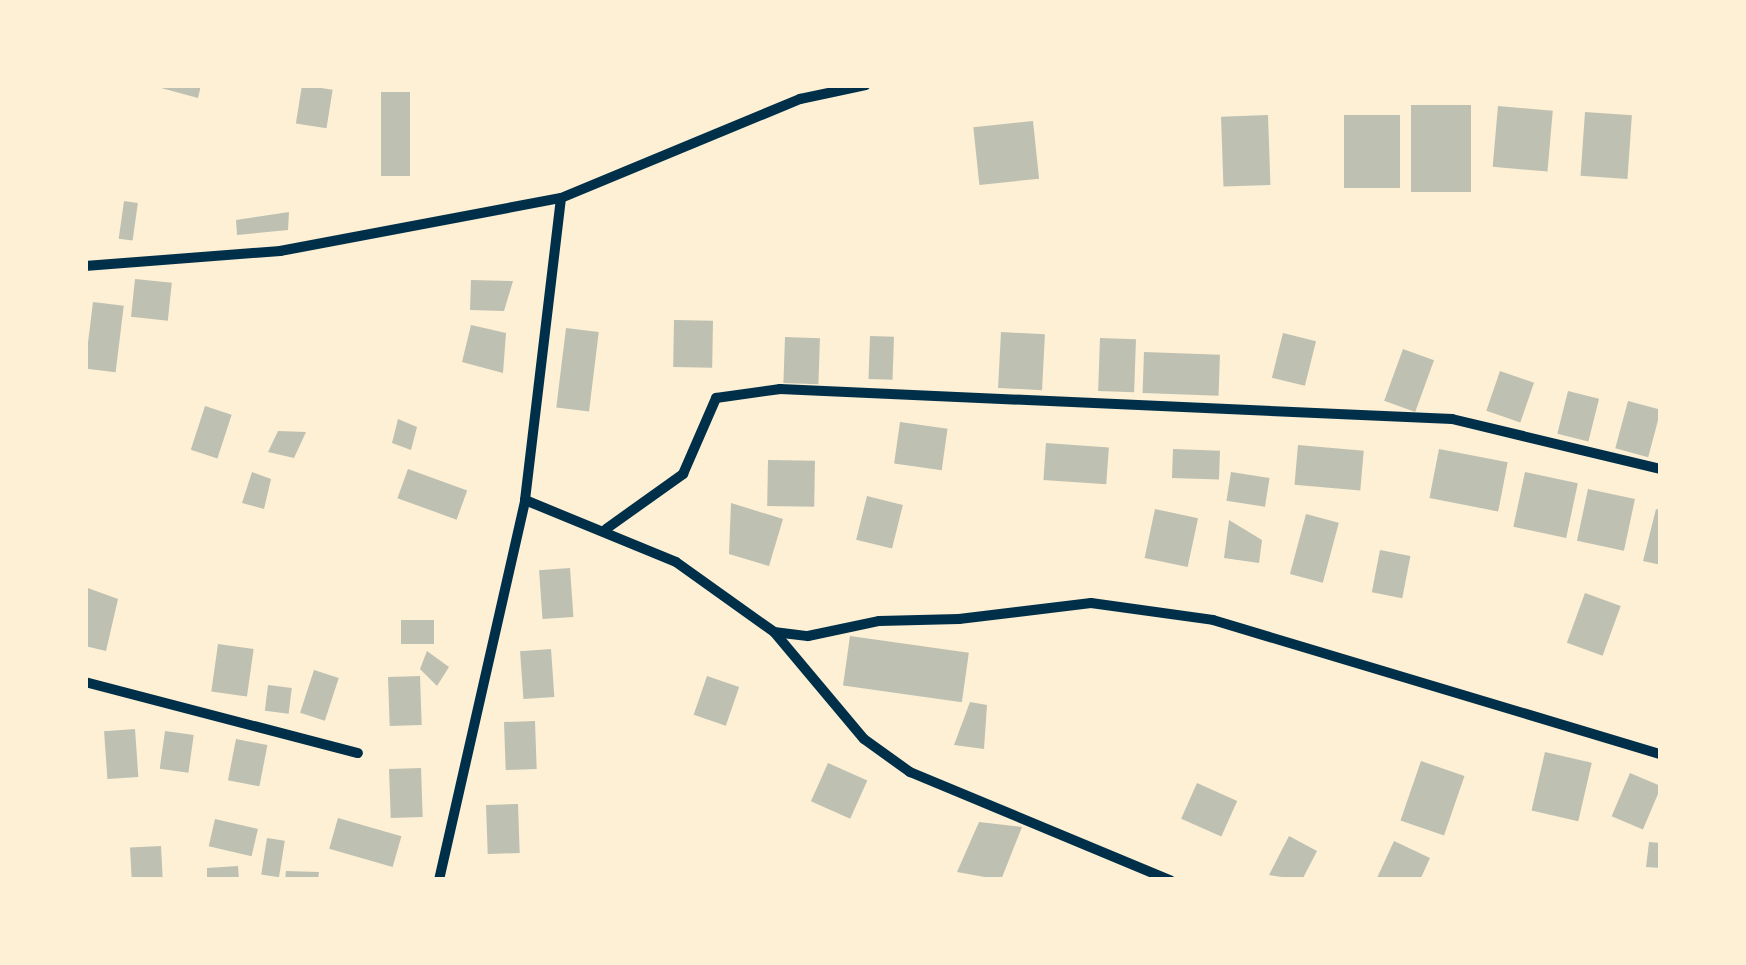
<!DOCTYPE html>
<html>
<head>
<meta charset="utf-8">
<style>
  body { margin:0 }
  #map { position:relative; width:1746px; height:965px; overflow:hidden; background:#fdf0d5; font-family:Lato,sans-serif }
  div>[style] { position:absolute }
  .building>* { inset:0; background:#bec0b2; transform-origin:0 0 }
  .minor>* { height:10px; margin:-5px; padding:0 5px; transform-origin:5px; border-radius:5px; background:#003049 }
  span { translate:-50% -50%; white-space:nowrap; text-align:center; line-height:1.15; -webkit-text-stroke:8px #fdf0d5; paint-order:stroke }
  .frame { position:absolute; inset:0; border:88px solid #fdf0d5; pointer-events:none }
</style>
</head>
<body>
<div id="map">
  <div class="building">
    <div style="clip-path:polygon(150px 85px,201px 85px,198px 98px)"></div>
    <div style="left:302px;top:85px;width:31px;height:39px;rotate:9deg"></div>
    <div style="left:381px;top:92px;width:29px;height:84px"></div>
    <div style="left:1411px;top:105px;width:60px;height:87px"></div>
    <div style="left:1498px;top:106px;width:55px;height:61px;rotate:5deg"></div>
    <div style="left:1585px;top:112px;width:47px;height:64px;rotate:4deg"></div>
    <div style="left:1268px;top:115px;width:70px;height:47px;rotate:88deg"></div>
    <div style="left:1344px;top:115px;width:56px;height:73px"></div>
    <div style="left:1033px;top:121px;width:58px;height:60px;rotate:84deg"></div>
    <div style="left:124px;top:201px;width:14px;height:38px;rotate:8deg"></div>
    <div style="clip-path:polygon(289px 212px,288px 230px,237px 235px,236px 220px)"></div>
    <div style="left:135px;top:279px;width:37px;height:38px;rotate:6deg"></div>
    <div style="clip-path:polygon(471px 280px,513px 281px,504px 311px,470px 310px)"></div>
    <div style="left:93px;top:302px;width:31px;height:67px;rotate:7deg"></div>
    <div style="left:674px;top:320px;width:39px;height:47px;rotate:1deg"></div>
    <div style="clip-path:polygon(471px 325px,506px 333px,503px 373px,462px 362px)"></div>
    <div style="left:566px;top:328px;width:33px;height:80px;rotate:7deg"></div>
    <div style="left:1001px;top:332px;width:44px;height:56px;rotate:3deg"></div>
    <div style="left:1283px;top:333px;width:34px;height:46px;rotate:14deg"></div>
    <div style="left:870px;top:336px;width:24px;height:43px;rotate:2deg"></div>
    <div style="left:785px;top:337px;width:35px;height:46px;rotate:2deg"></div>
    <div style="left:1100px;top:338px;width:36px;height:53px;rotate:2deg"></div>
    <div style="left:1403px;top:349px;width:33px;height:55px;rotate:20deg"></div>
    <div style="left:1144px;top:352px;width:76px;height:41px;rotate:2deg"></div>
    <div style="left:1500px;top:371px;width:36px;height:42px;rotate:19deg"></div>
    <div style="left:1568px;top:391px;width:32px;height:44px;rotate:14deg"></div>
    <div style="left:1628px;top:401px;width:34px;height:49px;rotate:15deg"></div>
    <div style="left:205px;top:406px;width:28px;height:46px;rotate:18deg"></div>
    <div style="clip-path:polygon(398px 419px,417px 427px,411px 450px,392px 443px)"></div>
    <div style="left:900px;top:422px;width:48px;height:42px;rotate:8deg"></div>
    <div style="clip-path:polygon(278px 431px,306px 432px,294px 458px,268px 452px)"></div>
    <div style="left:1046px;top:443px;width:63px;height:37px;rotate:4deg"></div>
    <div style="left:1298px;top:445px;width:66px;height:40px;rotate:5deg"></div>
    <div style="left:1173px;top:449px;width:47px;height:29px;rotate:2deg"></div>
    <div style="left:1439px;top:449px;width:70px;height:50px;rotate:11deg"></div>
    <div style="left:768px;top:460px;width:47px;height:46px;rotate:1deg"></div>
    <div style="left:408px;top:469px;width:63px;height:31px;rotate:20deg"></div>
    <div style="clip-path:polygon(252px 472px,271px 479px,264px 509px,242px 503px)"></div>
    <div style="left:1231px;top:472px;width:39px;height:29px;rotate:9deg"></div>
    <div style="left:1525px;top:472px;width:54px;height:56px;rotate:12deg"></div>
    <div style="left:1588px;top:489px;width:48px;height:53px;rotate:12deg"></div>
    <div style="left:867px;top:496px;width:37px;height:45px;rotate:14deg"></div>
    <div style="clip-path:polygon(731px 503px,783px 519px,769px 566px,729px 554px)"></div>
    <div style="left:1155px;top:509px;width:44px;height:50px;rotate:12deg"></div>
    <div style="clip-path:polygon(1656px 509px,1661px 510px,1661px 565px,1643px 561px)"></div>
    <div style="left:1306px;top:514px;width:34px;height:62px;rotate:15deg"></div>
    <div style="clip-path:polygon(1229px 520px,1262px 540px,1259px 563px,1224px 558px)"></div>
    <div style="left:1380px;top:550px;width:31px;height:43px;rotate:11deg"></div>
    <div style="left:570px;top:568px;width:49px;height:31px;rotate:86deg"></div>
    <div style="clip-path:polygon(85px 587px,118px 599px,106px 651px,85px 646px)"></div>
    <div style="left:1585px;top:593px;width:38px;height:53px;rotate:20deg"></div>
    <div style="left:401px;top:620px;width:33px;height:24px"></div>
    <div style="left:850px;top:636px;width:120px;height:50px;rotate:8deg"></div>
    <div style="left:218px;top:644px;width:36px;height:48px;rotate:8deg"></div>
    <div style="left:551px;top:649px;width:48px;height:31px;rotate:86deg"></div>
    <div style="clip-path:polygon(427px 651px,449px 667px,437px 686px,420px 669px)"></div>
    <div style="left:314px;top:670px;width:26px;height:45px;rotate:18deg"></div>
    <div style="left:420px;top:676px;width:49px;height:32px;rotate:88deg"></div>
    <div style="left:707px;top:676px;width:34px;height:41px;rotate:19deg"></div>
    <div style="left:268px;top:685px;width:24px;height:26px;rotate:7deg"></div>
    <div style="clip-path:polygon(970px 702px,987px 705px,984px 749px,954px 745px)"></div>
    <div style="left:535px;top:721px;width:48px;height:31px;rotate:88deg"></div>
    <div style="left:135px;top:729px;width:48px;height:31px;rotate:86deg"></div>
    <div style="left:165px;top:731px;width:29px;height:38px;rotate:8deg"></div>
    <div style="left:236px;top:739px;width:32px;height:42px;rotate:11deg"></div>
    <div style="left:1545px;top:752px;width:48px;height:60px;rotate:13deg"></div>
    <div style="left:1421px;top:761px;width:46px;height:63px;rotate:19deg"></div>
    <div style="left:828px;top:763px;width:43px;height:42px;rotate:24deg"></div>
    <div style="left:421px;top:768px;width:49px;height:32px;rotate:88deg"></div>
    <div style="left:1630px;top:773px;width:34px;height:47px;rotate:23deg"></div>
    <div style="left:1197px;top:783px;width:44px;height:39px;rotate:24deg"></div>
    <div style="left:518px;top:804px;width:49px;height:32px;rotate:88deg"></div>
    <div style="left:338px;top:818px;width:66px;height:32px;rotate:16deg"></div>
    <div style="left:215px;top:819px;width:44px;height:28px;rotate:13deg"></div>
    <div style="clip-path:polygon(979px 822px,1022px 827px,1001px 880px,957px 872px)"></div>
    <div style="clip-path:polygon(1289px 836px,1317px 851px,1302px 880px,1269px 875px)"></div>
    <div style="left:267px;top:838px;width:18px;height:37px;rotate:9deg"></div>
    <div style="clip-path:polygon(1394px 841px,1430px 858px,1420px 880px,1377px 878px)"></div>
    <div style="clip-path:polygon(1649px 842px,1661px 843px,1661px 868px,1646px 867px)"></div>
    <div style="left:161px;top:846px;width:34px;height:31px;rotate:87deg"></div>
    <div style="clip-path:polygon(238px 866px,239px 880px,207px 880px,207px 868px)"></div>
    <div style="clip-path:polygon(286px 871px,319px 872px,318px 880px,285px 880px)"></div>
  </div>
  <div class="minor">
    <div style="left:85px;top:266px;width:196px;rotate:-4.4deg"></div>
    <div style="left:280px;top:251px;width:286px;rotate:-10.7deg"></div>
    <div style="left:561px;top:198px;width:259px;rotate:-22.5deg"></div>
    <div style="left:800px;top:99px;width:67px;rotate:-12deg"></div>
    <div style="left:525px;top:500px;width:163px;rotate:22.3deg"></div>
    <div style="left:676px;top:562px;width:120px;rotate:35.5deg"></div>
    <div style="left:774px;top:632px;width:34px;rotate:7deg"></div>
    <div style="left:808px;top:636px;width:73px;rotate:-11.9deg"></div>
    <div style="left:879px;top:621px;width:80px;rotate:-1.4deg"></div>
    <div style="left:959px;top:619px;width:133px;rotate:-6.9deg"></div>
    <div style="left:1091px;top:603px;width:123px;rotate:7.9deg"></div>
    <div style="left:1213px;top:620px;width:468px;rotate:16.7deg"></div>
    <div style="left:606px;top:529px;width:95px;rotate:-35.5deg"></div>
    <div style="left:683px;top:474px;width:83px;rotate:-66.5deg"></div>
    <div style="left:716px;top:398px;width:65px;rotate:-8deg"></div>
    <div style="left:780px;top:389px;width:673px;rotate:2.56deg"></div>
    <div style="left:1452px;top:419px;width:215px;rotate:13.5deg"></div>
    <div style="left:775px;top:633px;width:138px;rotate:50deg"></div>
    <div style="left:864px;top:739px;width:57px;rotate:35.7deg"></div>
    <div style="left:910px;top:772px;width:282px;rotate:22.6deg"></div>
    <div style="left:85px;top:682px;width:282px;rotate:14.6deg"></div>
    <div style="left:439px;top:880px;width:390px;rotate:-77.2deg"></div>
    <div style="left:525px;top:500px;width:304px;rotate:-83.2deg"></div>
  </div>
  <div class="frame"></div>
</div>
</body>
</html>
